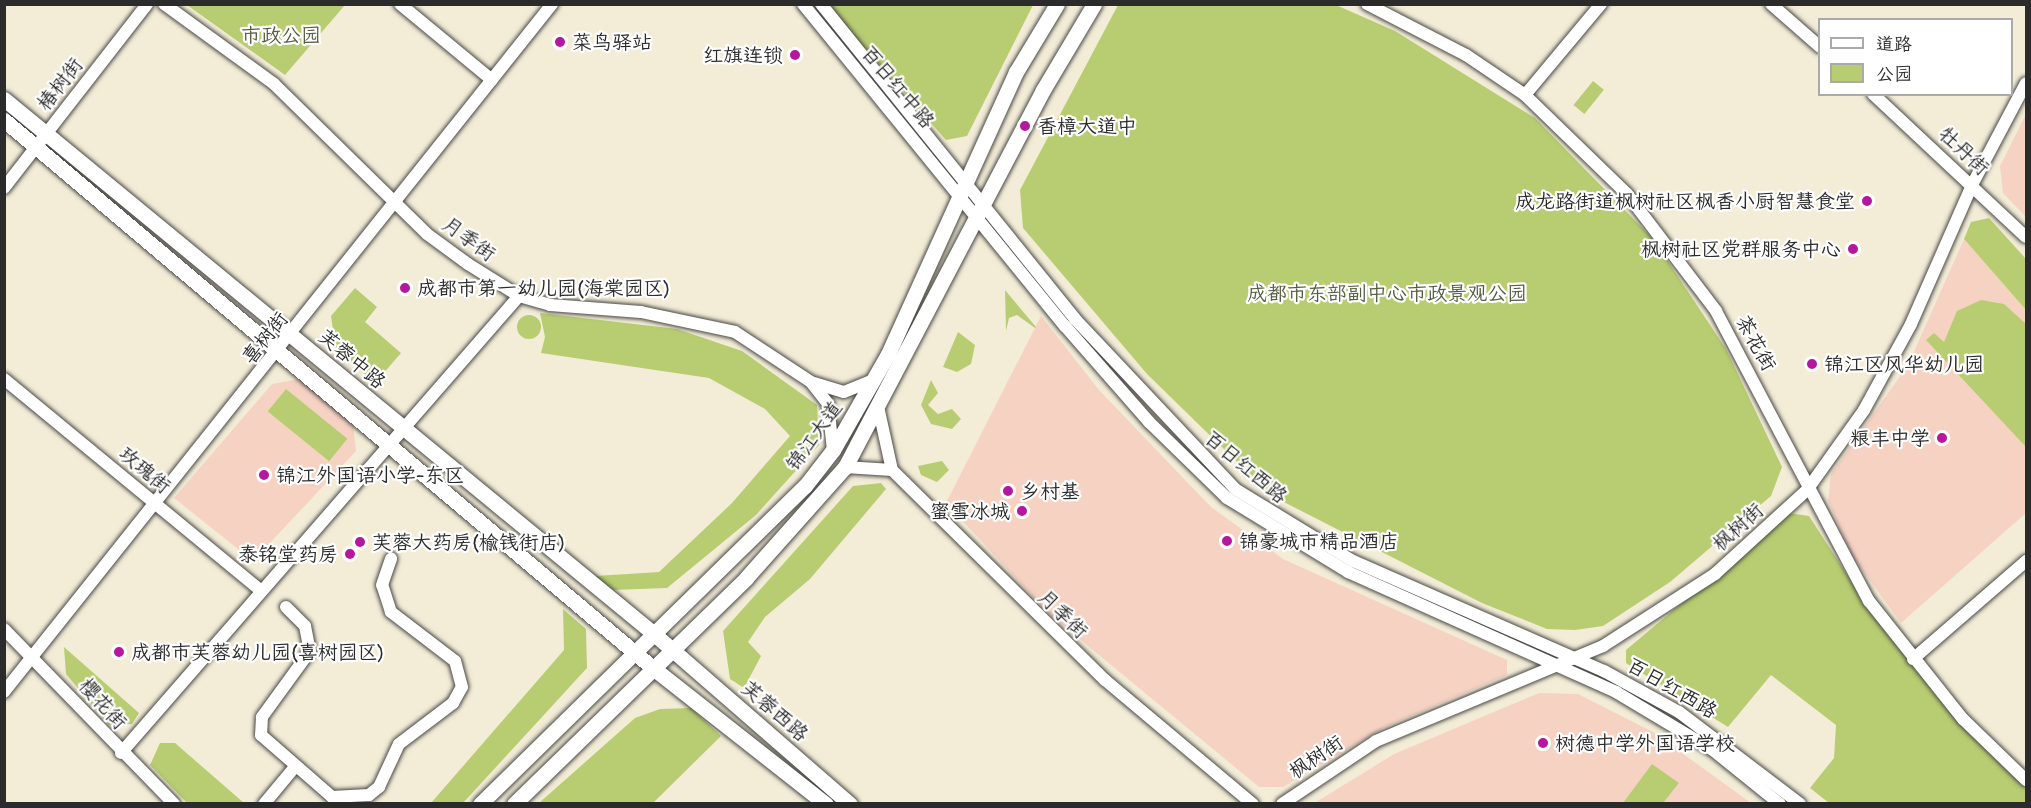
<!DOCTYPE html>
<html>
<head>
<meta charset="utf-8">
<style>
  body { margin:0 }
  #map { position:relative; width:2031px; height:808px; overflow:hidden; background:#f3edd8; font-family:Pangolin,"LXGW WenKai TC",sans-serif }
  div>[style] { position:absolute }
  .built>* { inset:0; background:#f6d2c3 }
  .green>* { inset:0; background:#b8cd72; transform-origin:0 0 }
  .round { border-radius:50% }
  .roads { filter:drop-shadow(0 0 2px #494845) drop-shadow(0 0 2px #494845) }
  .minor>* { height:12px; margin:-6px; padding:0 6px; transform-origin:6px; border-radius:6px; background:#fff }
  .major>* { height:15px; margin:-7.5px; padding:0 7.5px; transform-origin:7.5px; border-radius:7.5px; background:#fff }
  .dots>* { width:16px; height:16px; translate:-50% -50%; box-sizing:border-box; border:3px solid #fff; border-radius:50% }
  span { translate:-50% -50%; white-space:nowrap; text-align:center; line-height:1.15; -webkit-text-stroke:4.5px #fff; paint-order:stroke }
  .park-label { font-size:20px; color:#555c40 }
  .poi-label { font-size:20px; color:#2b2b2b }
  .left { translate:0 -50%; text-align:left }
  .right { translate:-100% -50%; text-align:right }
  .street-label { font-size:20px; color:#2b2b2b }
  .frame { position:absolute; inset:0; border:6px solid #2b2b2b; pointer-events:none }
  .legend { position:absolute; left:1818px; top:18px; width:195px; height:78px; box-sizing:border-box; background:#fff; border:2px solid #aaa; margin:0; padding:8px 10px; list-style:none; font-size:18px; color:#2b2b2b }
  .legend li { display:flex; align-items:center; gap:12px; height:30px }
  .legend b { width:30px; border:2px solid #aaa }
</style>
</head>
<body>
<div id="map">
  <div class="built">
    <div style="clip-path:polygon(2026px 114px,2026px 217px,2003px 193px,2000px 166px)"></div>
    <div style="clip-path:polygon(1964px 239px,2026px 310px,2026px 513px,1901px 623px,1852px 556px,1828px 501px,1831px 474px,1908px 365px)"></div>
    <div style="clip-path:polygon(1041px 316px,1099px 390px,1211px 507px,1283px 559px,1507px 660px,1507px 675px,1383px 728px,1283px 787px,1259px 787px,1048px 613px,946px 503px)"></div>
    <div style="clip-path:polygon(300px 379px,353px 424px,356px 451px,253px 561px,174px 498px,272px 384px)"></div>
    <div style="clip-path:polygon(1539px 693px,1578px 694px,1653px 732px,1751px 803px,1313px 804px,1394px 754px)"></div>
  </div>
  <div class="green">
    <div style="clip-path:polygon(187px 5px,345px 5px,285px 75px)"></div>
    <div style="clip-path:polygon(827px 5px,1033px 5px,967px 136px,946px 140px)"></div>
    <div style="clip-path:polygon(1118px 5px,1336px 5px,1395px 31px,1535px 118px,1653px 239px,1726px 349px,1782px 467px,1771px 496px,1670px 582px,1603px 626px,1575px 630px,1547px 629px,1482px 603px,1272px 496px,1147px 374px,1023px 228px,1020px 190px)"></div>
    <div style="left:1593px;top:81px;width:14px;height:31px;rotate:39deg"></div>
    <div style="clip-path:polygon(1989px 218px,2026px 259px,2026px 310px,1964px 239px,1971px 222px)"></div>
    <div style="clip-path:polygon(355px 288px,377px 307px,365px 322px,401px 353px,375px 383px,336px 350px,331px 316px)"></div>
    <div style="clip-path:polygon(1005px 290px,1036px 327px,1035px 328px,1017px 315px,1009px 318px,1006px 331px)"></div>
    <div style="clip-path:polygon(1981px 300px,2004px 304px,2026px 324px,2026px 447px,1926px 340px,1934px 333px,1944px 342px,1957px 311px)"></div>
    <div style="clip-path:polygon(540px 313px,677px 329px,742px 351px,817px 405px,819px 445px,756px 515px,667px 588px,613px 590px,595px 576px,659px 572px,732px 503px,790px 436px,765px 409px,709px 378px,541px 353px,545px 337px)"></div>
    <div class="round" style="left:517px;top:315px;width:24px;height:24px"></div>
    <div style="clip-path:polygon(958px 332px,975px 345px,971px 364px,957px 372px,943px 367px)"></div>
    <div style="clip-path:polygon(931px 380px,938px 393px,928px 405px,938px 414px,952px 409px,961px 419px,952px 429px,931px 424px,921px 405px)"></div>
    <div style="left:286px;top:389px;width:79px;height:29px;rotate:39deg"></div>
    <div style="clip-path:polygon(942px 461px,949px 470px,937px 482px,921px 475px,918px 466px)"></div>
    <div style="clip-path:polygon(881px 483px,886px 489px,810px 579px,765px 617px,748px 642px,761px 656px,744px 688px,730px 679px,723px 631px,853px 486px)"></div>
    <div style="clip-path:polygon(1789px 513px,1809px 516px,1871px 612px,1947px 708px,2026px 786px,2026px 803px,1829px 803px,1810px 788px,1834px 758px,1836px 725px,1771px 675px,1728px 727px,1626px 663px,1626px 650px)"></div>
    <div style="clip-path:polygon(563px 609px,586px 629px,587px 668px,463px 803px,431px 803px,564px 650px)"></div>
    <div style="clip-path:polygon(64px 647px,139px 713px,132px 724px,109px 725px,66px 674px)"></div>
    <div style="clip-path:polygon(691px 708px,721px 736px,653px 803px,539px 803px,635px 718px,660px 709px)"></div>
    <div style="clip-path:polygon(160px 743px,175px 743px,244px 803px,187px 803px,150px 765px)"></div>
    <div style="clip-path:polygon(1652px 764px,1679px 783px,1663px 803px,1623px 803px)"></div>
  </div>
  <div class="roads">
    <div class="minor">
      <div style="left:164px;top:4px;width:136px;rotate:36deg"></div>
      <div style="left:274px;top:84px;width:214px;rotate:44.4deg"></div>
      <div style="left:427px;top:234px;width:51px;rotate:36.2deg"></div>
      <div style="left:468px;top:264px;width:60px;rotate:32.1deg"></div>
      <div style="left:519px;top:296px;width:32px;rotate:16deg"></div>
      <div style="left:550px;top:305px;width:91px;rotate:4.4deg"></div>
      <div style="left:641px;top:312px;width:96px;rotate:12deg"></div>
      <div style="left:735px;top:332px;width:91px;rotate:33.3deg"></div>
      <div style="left:811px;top:382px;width:28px;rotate:52deg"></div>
      <div style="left:828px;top:404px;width:46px;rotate:83.8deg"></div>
      <div style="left:400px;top:4px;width:119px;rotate:39.6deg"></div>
      <div style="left:803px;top:4px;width:415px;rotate:50.9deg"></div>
      <div style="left:1065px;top:326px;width:128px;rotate:48.8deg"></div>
      <div style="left:1149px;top:422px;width:109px;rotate:44.3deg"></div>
      <div style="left:1227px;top:498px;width:142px;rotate:31.4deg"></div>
      <div style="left:1348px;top:572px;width:294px;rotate:24.1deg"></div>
      <div style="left:1616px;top:692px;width:113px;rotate:30.9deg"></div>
      <div style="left:1713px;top:750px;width:86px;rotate:38.9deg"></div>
      <div style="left:821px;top:4px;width:405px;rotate:51.1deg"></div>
      <div style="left:1075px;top:319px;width:233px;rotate:46.7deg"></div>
      <div style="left:1235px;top:489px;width:138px;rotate:31.4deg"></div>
      <div style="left:1353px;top:561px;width:274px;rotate:23.7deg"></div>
      <div style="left:1604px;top:671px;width:85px;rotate:28.7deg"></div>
      <div style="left:1679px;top:712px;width:152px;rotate:37.2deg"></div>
      <div style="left:1367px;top:4px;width:111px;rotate:27.3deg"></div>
      <div style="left:1466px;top:55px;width:71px;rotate:34.1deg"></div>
      <div style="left:1525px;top:95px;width:142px;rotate:44.1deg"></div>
      <div style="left:1627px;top:194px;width:147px;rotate:52.7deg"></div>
      <div style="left:1716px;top:311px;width:328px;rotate:62.2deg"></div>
      <div style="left:1869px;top:601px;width:151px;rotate:51.5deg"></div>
      <div style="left:1963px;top:719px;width:88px;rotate:44.1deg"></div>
      <div style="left:1771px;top:4px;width:65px;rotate:41.3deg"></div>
      <div style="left:1873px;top:94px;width:209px;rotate:43.1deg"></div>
      <div style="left:1525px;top:95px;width:119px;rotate:-50.1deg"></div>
      <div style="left:4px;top:188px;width:233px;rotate:-52.1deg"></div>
      <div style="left:4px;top:379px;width:332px;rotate:39.5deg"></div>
      <div style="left:814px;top:383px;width:31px;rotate:17deg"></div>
      <div style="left:844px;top:392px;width:31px;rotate:-22deg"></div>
      <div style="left:879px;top:411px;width:60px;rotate:77.6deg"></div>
      <div style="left:845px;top:467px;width:47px;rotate:3.7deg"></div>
      <div style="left:892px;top:470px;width:299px;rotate:44.6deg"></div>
      <div style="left:1105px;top:680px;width:193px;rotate:40deg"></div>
      <div style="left:286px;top:607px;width:27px;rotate:45deg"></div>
      <div style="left:305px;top:626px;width:25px;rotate:79deg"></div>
      <div style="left:310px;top:651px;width:82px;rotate:126deg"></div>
      <div style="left:262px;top:717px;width:18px;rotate:93deg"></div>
      <div style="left:261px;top:735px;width:94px;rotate:41.1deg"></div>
      <div style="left:332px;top:797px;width:37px;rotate:-3deg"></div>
      <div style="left:369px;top:795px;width:13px;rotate:-39deg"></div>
      <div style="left:379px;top:787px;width:47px;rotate:-65.1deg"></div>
      <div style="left:399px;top:744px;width:68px;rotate:-37.2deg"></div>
      <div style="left:453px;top:703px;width:18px;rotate:-61deg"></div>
      <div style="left:462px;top:687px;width:27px;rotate:-105deg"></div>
      <div style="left:455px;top:661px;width:81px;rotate:-142.6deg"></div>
      <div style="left:391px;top:612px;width:28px;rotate:-108deg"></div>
      <div style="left:382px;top:585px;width:28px;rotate:-71deg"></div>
      <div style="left:4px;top:629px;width:244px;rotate:45.8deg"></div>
      <div style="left:1913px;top:659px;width:150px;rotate:-40.9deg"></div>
      <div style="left:4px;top:692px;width:880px;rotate:-51.46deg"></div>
      <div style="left:121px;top:753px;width:606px;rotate:-48.95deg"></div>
      <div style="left:264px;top:804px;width:47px;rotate:-50.2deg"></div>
      <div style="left:1282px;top:804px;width:113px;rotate:-33.8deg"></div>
      <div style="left:1376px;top:741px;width:246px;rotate:-22.7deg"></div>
      <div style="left:1603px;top:646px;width:133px;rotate:-32.7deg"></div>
      <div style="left:1715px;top:574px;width:125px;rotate:-42.4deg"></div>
      <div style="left:1807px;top:490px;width:98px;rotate:-54.5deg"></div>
      <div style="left:1864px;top:410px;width:98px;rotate:-61.3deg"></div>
      <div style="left:1911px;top:324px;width:152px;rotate:-66.3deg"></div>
      <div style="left:1972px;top:185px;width:115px;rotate:-62.1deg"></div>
    </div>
    <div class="major">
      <div style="left:4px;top:99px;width:840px;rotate:39.45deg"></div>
      <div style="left:653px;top:633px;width:261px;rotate:41deg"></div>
      <div style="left:4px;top:120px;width:849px;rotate:40.18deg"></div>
      <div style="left:653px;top:668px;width:220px;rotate:38.2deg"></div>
      <div style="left:480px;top:804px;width:455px;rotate:-44.4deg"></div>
      <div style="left:805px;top:486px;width:46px;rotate:-52.1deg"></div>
      <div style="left:833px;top:450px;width:111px;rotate:-60.2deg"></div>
      <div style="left:888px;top:354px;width:310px;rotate:-65.6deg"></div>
      <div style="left:1016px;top:72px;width:79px;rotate:-58.9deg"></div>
      <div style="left:514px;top:804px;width:324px;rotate:-44.2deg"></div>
      <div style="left:746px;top:578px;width:149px;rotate:-48.3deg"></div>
      <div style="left:845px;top:467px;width:426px;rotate:-62.3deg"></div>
      <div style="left:1043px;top:90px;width:100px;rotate:-59.3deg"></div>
    </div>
  </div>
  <div class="dots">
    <div style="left:560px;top:42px;background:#b5179e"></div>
    <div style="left:795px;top:55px;background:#b5179e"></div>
    <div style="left:1025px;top:126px;background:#b5179e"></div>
    <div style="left:1867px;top:201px;background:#b5179e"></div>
    <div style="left:1853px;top:249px;background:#b5179e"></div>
    <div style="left:405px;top:288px;background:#b5179e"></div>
    <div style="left:1812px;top:364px;background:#b5179e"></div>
    <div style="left:1942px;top:438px;background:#b5179e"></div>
    <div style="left:264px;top:475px;background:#b5179e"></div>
    <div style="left:1008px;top:491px;background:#b5179e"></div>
    <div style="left:1022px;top:511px;background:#b5179e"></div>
    <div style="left:1227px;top:541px;background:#b5179e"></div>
    <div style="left:360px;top:542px;background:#b5179e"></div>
    <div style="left:350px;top:554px;background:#b5179e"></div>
    <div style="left:119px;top:652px;background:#b5179e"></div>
    <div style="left:1543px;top:743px;background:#b5179e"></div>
  </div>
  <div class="park-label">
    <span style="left:281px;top:35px">市政公园</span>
    <span style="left:1387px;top:293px">成都市东部副中心市政景观公园</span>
  </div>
  <div class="poi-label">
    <span class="left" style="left:572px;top:42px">菜鸟驿站</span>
    <span class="right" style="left:783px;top:55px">红旗连锁</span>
    <span class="left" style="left:1037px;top:126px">香樟大道中</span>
    <span class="right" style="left:1855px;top:201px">成龙路街道枫树社区枫香小厨智慧食堂</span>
    <span class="right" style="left:1841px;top:249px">枫树社区党群服务中心</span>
    <span class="left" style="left:417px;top:288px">成都市第一幼儿园(海棠园区)</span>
    <span class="left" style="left:1824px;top:364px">锦江区风华幼儿园</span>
    <span class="right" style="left:1930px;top:438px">粮丰中学</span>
    <span class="left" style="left:276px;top:475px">锦江外国语小学-东区</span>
    <span class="left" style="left:1020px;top:491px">乡村基</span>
    <span class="right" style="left:1010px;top:511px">蜜雪冰城</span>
    <span class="left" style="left:1239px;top:541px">锦豪城市精品酒店</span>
    <span class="left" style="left:372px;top:542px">芙蓉大药房(榆钱街店)</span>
    <span class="right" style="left:338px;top:554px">泰铭堂药房</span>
    <span class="left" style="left:131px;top:652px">成都市芙蓉幼儿园(喜树园区)</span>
    <span class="left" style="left:1555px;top:743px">树德中学外国语学校</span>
  </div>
  <div class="street-label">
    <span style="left:60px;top:84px;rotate:-52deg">椿树街</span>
    <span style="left:898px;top:87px;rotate:50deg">百日红中路</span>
    <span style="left:1964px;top:151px;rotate:43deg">牡丹街</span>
    <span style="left:469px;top:239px;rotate:36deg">月季街</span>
    <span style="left:265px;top:338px;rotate:-51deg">喜树街</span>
    <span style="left:1756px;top:343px;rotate:61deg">茶花街</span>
    <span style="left:352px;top:359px;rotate:40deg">芙蓉中路</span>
    <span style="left:814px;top:436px;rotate:-54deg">锦江大道</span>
    <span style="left:1246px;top:467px;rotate:40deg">百日红西路</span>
    <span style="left:145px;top:470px;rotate:40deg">玫瑰街</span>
    <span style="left:1738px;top:527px;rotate:-42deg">枫树街</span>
    <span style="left:1063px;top:614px;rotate:44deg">月季街</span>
    <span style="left:1672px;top:688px;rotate:30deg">百日红西路</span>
    <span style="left:103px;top:704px;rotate:48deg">樱花街</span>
    <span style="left:775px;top:711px;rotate:41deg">芙蓉西路</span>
    <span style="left:1316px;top:757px;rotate:-34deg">枫树街</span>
  </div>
  <div class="frame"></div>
  <ul class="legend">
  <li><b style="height:8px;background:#fff"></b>道路</li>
  <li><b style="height:16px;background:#b8cd72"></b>公园</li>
  </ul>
</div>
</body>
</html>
